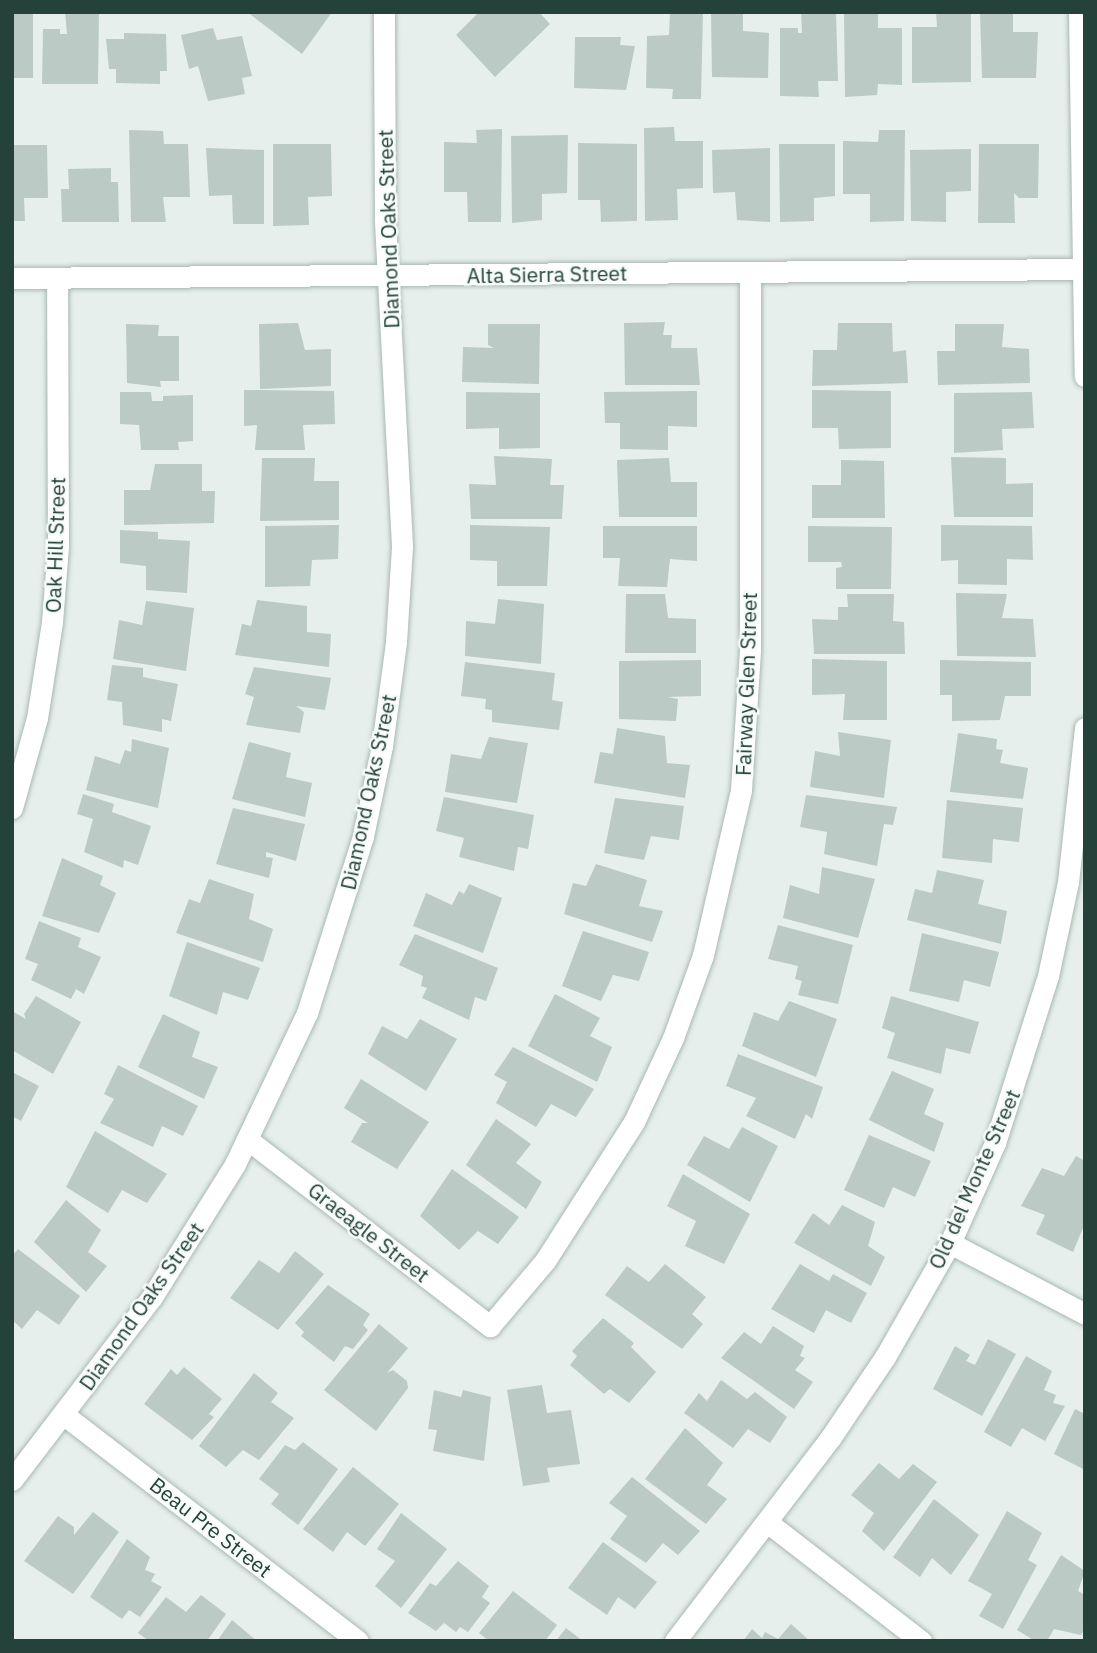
<!DOCTYPE html>
<html>
<head>
<meta charset="utf-8">
<style>
  body { margin:0 }
  #map { position:relative; width:1097px; height:1653px; overflow:hidden; background:#e6efeb; font-family:"IBM Plex Sans",sans-serif }
  div>[style] { position:absolute }
  .building>* { inset:0; background:#bbcac4; transform-origin:0 0 }
  .roads { filter:drop-shadow(0 0 2px #a8b8b2) drop-shadow(0 0 2px #a8b8b2) }
  .minor>* { height:21px; margin:-10.5px; padding:0 10.5px; transform-origin:10.5px; border-radius:10.5px; background:#fff }
  span { translate:-50% -50%; white-space:nowrap; text-align:center; line-height:1.15; -webkit-text-stroke:5px #f7fbf9; paint-order:stroke }
  .street-label { font-size:21px; color:#24423a }
  .frame { position:absolute; inset:0; border:14px solid #24423a; pointer-events:none }
</style>
</head>
<body>
<div id="map">
  <div class="building">
    <div style="left:12px;top:12px;width:21px;height:66px"></div>
    <div style="clip-path:polygon(65px 12px,99px 12px,98px 84px,42px 84px,43px 29px,60px 29px,60px 34px,67px 34px)"></div>
    <div style="clip-path:polygon(247px 12px,332px 12px,302px 54px)"></div>
    <div style="clip-path:polygon(479px 12px,539px 12px,550px 24px,495px 77px,456px 35px)"></div>
    <div style="clip-path:polygon(670px 12px,703px 12px,701px 99px,672px 99px,673px 89px,646px 88px,647px 36px,669px 35px)"></div>
    <div style="clip-path:polygon(711px 12px,743px 12px,743px 31px,769px 33px,768px 78px,712px 77px)"></div>
    <div style="clip-path:polygon(801px 12px,836px 12px,838px 81px,818px 81px,819px 97px,780px 96px,780px 28px,798px 28px,798px 33px,802px 33px)"></div>
    <div style="clip-path:polygon(844px 12px,878px 12px,878px 28px,902px 28px,902px 85px,878px 84px,877px 95px,845px 97px)"></div>
    <div style="clip-path:polygon(936px 12px,971px 12px,971px 82px,912px 83px,912px 27px,937px 27px)"></div>
    <div style="clip-path:polygon(980px 12px,1013px 12px,1013px 32px,1038px 32px,1036px 78px,982px 78px)"></div>
    <div style="clip-path:polygon(213px 28px,217px 40px,242px 36px,252px 76px,242px 78px,245px 94px,208px 101px,198px 66px,189px 69px,181px 35px)"></div>
    <div style="clip-path:polygon(124px 33px,166px 34px,167px 71px,160px 71px,160px 84px,116px 83px,116px 69px,109px 69px,106px 39px,124px 39px)"></div>
    <div style="clip-path:polygon(575px 37px,621px 37px,620px 45px,635px 46px,626px 90px,574px 88px)"></div>
    <div style="clip-path:polygon(674px 127px,675px 141px,703px 141px,703px 188px,677px 189px,678px 220px,645px 221px,644px 128px)"></div>
    <div style="clip-path:polygon(502px 129px,501px 222px,468px 222px,467px 192px,444px 192px,444px 142px,477px 143px,476px 130px)"></div>
    <div style="clip-path:polygon(129px 130px,163px 131px,164px 144px,188px 144px,190px 197px,163px 197px,166px 222px,131px 222px)"></div>
    <div style="clip-path:polygon(879px 130px,905px 130px,904px 221px,870px 222px,870px 194px,843px 194px,843px 141px,878px 142px)"></div>
    <div style="clip-path:polygon(568px 135px,567px 193px,542px 194px,542px 220px,512px 223px,511px 136px)"></div>
    <div style="clip-path:polygon(578px 143px,637px 144px,637px 221px,601px 222px,600px 200px,578px 200px)"></div>
    <div style="clip-path:polygon(273px 144px,331px 144px,332px 196px,308px 197px,309px 225px,273px 226px)"></div>
    <div style="clip-path:polygon(779px 144px,835px 144px,835px 196px,814px 198px,814px 221px,780px 222px)"></div>
    <div style="clip-path:polygon(979px 144px,1039px 144px,1038px 198px,1019px 198px,1014px 193px,1015px 223px,978px 223px)"></div>
    <div style="clip-path:polygon(12px 145px,47px 145px,48px 198px,24px 198px,25px 221px,12px 221px)"></div>
    <div style="clip-path:polygon(206px 148px,264px 150px,264px 224px,233px 224px,232px 195px,209px 196px)"></div>
    <div style="clip-path:polygon(770px 148px,770px 222px,737px 220px,735px 192px,713px 193px,712px 150px)"></div>
    <div style="clip-path:polygon(971px 149px,971px 191px,946px 192px,946px 222px,911px 221px,910px 150px)"></div>
    <div style="clip-path:polygon(111px 168px,111px 182px,118px 182px,119px 222px,62px 222px,61px 189px,69px 189px,68px 169px)"></div>
    <div style="clip-path:polygon(665px 322px,663px 335px,672px 335px,671px 348px,697px 348px,700px 385px,625px 385px,624px 323px)"></div>
    <div style="clip-path:polygon(298px 323px,305px 350px,331px 349px,331px 386px,260px 389px,259px 324px)"></div>
    <div style="clip-path:polygon(838px 323px,892px 323px,893px 352px,906px 350px,908px 383px,812px 386px,813px 350px,837px 350px)"></div>
    <div style="clip-path:polygon(126px 324px,159px 325px,158px 336px,179px 336px,179px 381px,160px 381px,161px 387px,127px 383px)"></div>
    <div style="clip-path:polygon(488px 324px,540px 324px,539px 384px,462px 382px,463px 347px,494px 348px,488px 345px)"></div>
    <div style="clip-path:polygon(955px 324px,1004px 324px,1002px 347px,1029px 349px,1030px 383px,938px 385px,937px 351px,955px 351px)"></div>
    <div style="clip-path:polygon(244px 390px,334px 391px,335px 424px,303px 425px,305px 450px,255px 450px,257px 425px,244px 426px)"></div>
    <div style="clip-path:polygon(812px 390px,891px 391px,891px 448px,839px 449px,838px 428px,812px 428px)"></div>
    <div style="clip-path:polygon(697px 391px,697px 427px,668px 426px,668px 450px,620px 449px,620px 423px,605px 423px,604px 392px)"></div>
    <div style="clip-path:polygon(120px 392px,151px 392px,152px 401px,163px 401px,163px 396px,193px 395px,193px 441px,178px 442px,179px 450px,141px 450px,139px 425px,120px 424px)"></div>
    <div style="clip-path:polygon(466px 392px,540px 393px,540px 448px,499px 449px,499px 428px,466px 429px)"></div>
    <div style="clip-path:polygon(1032px 392px,1034px 428px,1002px 429px,1003px 450px,954px 453px,954px 393px)"></div>
    <div style="clip-path:polygon(494px 456px,552px 459px,550px 485px,564px 485px,562px 519px,471px 519px,469px 484px,496px 485px)"></div>
    <div style="clip-path:polygon(951px 457px,1006px 458px,1006px 484px,1033px 483px,1033px 517px,954px 517px)"></div>
    <div style="clip-path:polygon(262px 458px,315px 458px,314px 481px,339px 481px,339px 520px,260px 521px)"></div>
    <div style="clip-path:polygon(669px 458px,671px 482px,697px 482px,697px 517px,619px 517px,617px 460px)"></div>
    <div style="clip-path:polygon(841px 460px,884px 461px,885px 518px,812px 518px,812px 485px,841px 485px)"></div>
    <div style="clip-path:polygon(155px 464px,202px 464px,202px 491px,215px 491px,214px 523px,124px 525px,124px 490px,150px 490px)"></div>
    <div style="clip-path:polygon(339px 525px,338px 559px,312px 560px,310px 586px,265px 587px,265px 526px)"></div>
    <div style="clip-path:polygon(470px 525px,550px 527px,547px 586px,497px 586px,497px 561px,470px 560px)"></div>
    <div style="clip-path:polygon(941px 525px,1032px 526px,1033px 560px,1007px 559px,1007px 585px,958px 584px,958px 560px,941px 561px)"></div>
    <div style="clip-path:polygon(603px 526px,697px 526px,697px 561px,670px 559px,667px 587px,618px 586px,620px 558px,603px 558px)"></div>
    <div style="clip-path:polygon(808px 526px,892px 527px,891px 589px,836px 589px,836px 568px,842px 567px,841px 562px,808px 562px)"></div>
    <div style="clip-path:polygon(120px 530px,158px 532px,158px 539px,190px 541px,187px 593px,146px 590px,146px 566px,120px 563px)"></div>
    <div style="clip-path:polygon(956px 593px,1007px 594px,1002px 618px,1033px 619px,1036px 657px,957px 656px)"></div>
    <div style="clip-path:polygon(626px 594px,665px 594px,668px 618px,696px 619px,696px 653px,625px 653px)"></div>
    <div style="clip-path:polygon(847px 594px,894px 594px,893px 621px,904px 622px,905px 654px,814px 654px,812px 619px,838px 620px,838px 607px,848px 607px)"></div>
    <div style="clip-path:polygon(498px 599px,544px 604px,541px 664px,465px 656px,466px 621px,495px 624px)"></div>
    <div style="clip-path:polygon(257px 600px,307px 606px,307px 632px,331px 634px,329px 667px,235px 655px,242px 624px,251px 626px)"></div>
    <div style="clip-path:polygon(146px 601px,194px 608px,186px 671px,113px 659px,119px 620px,142px 625px)"></div>
    <div style="clip-path:polygon(812px 659px,887px 661px,887px 720px,843px 720px,845px 694px,812px 695px)"></div>
    <div style="clip-path:polygon(701px 660px,701px 696px,667px 697px,678px 699px,676px 721px,619px 719px,619px 661px)"></div>
    <div style="clip-path:polygon(940px 660px,1031px 662px,1031px 696px,1005px 696px,1000px 720px,952px 721px,952px 695px,940px 695px)"></div>
    <div style="clip-path:polygon(465px 662px,555px 673px,552px 700px,563px 702px,559px 730px,492px 722px,492px 710px,485px 709px,486px 699px,461px 696px)"></div>
    <div style="clip-path:polygon(112px 665px,143px 668px,143px 677px,178px 684px,171px 721px,162px 719px,162px 732px,123px 725px,122px 702px,107px 700px)"></div>
    <div style="clip-path:polygon(254px 667px,331px 678px,325px 710px,296px 706px,304px 712px,300px 733px,246px 725px,254px 697px,245px 694px)"></div>
    <div style="clip-path:polygon(617px 728px,665px 736px,667px 763px,690px 765px,685px 798px,594px 783px,600px 752px,613px 754px)"></div>
    <div style="clip-path:polygon(838px 732px,891px 740px,884px 798px,810px 787px,815px 751px,840px 756px)"></div>
    <div style="clip-path:polygon(958px 733px,997px 739px,996px 749px,1003px 750px,1000px 763px,1028px 768px,1023px 799px,950px 792px)"></div>
    <div style="clip-path:polygon(489px 737px,528px 743px,517px 803px,445px 792px,451px 754px,481px 759px)"></div>
    <div style="clip-path:polygon(132px 739px,169px 748px,158px 808px,86px 790px,95px 756px,120px 764px,125px 750px,131px 752px)"></div>
    <div style="clip-path:polygon(249px 742px,291px 753px,286px 777px,312px 783px,305px 817px,232px 799px)"></div>
    <div style="clip-path:polygon(83px 794px,114px 804px,112px 812px,151px 826px,138px 865px,124px 860px,123px 868px,84px 852px,93px 819px,77px 814px)"></div>
    <div style="clip-path:polygon(806px 795px,897px 807px,893px 825px,884px 824px,877px 866px,824px 854px,827px 832px,800px 827px)"></div>
    <div style="clip-path:polygon(444px 797px,534px 815px,528px 849px,518px 847px,514px 871px,459px 857px,464px 838px,436px 831px)"></div>
    <div style="clip-path:polygon(615px 798px,684px 806px,679px 840px,651px 836px,644px 860px,604px 853px)"></div>
    <div style="clip-path:polygon(947px 800px,1023px 808px,1019px 842px,993px 839px,992px 863px,942px 858px)"></div>
    <div style="clip-path:polygon(233px 808px,305px 824px,296px 861px,266px 852px,266px 857px,273px 858px,269px 878px,216px 864px)"></div>
    <div style="clip-path:polygon(62px 858px,103px 876px,100px 885px,116px 893px,99px 933px,42px 916px)"></div>
    <div style="clip-path:polygon(596px 864px,647px 880px,639px 906px,663px 911px,652px 942px,564px 914px,573px 883px,586px 886px)"></div>
    <div style="clip-path:polygon(822px 867px,875px 879px,858px 938px,783px 918px,790px 885px,819px 894px)"></div>
    <div style="clip-path:polygon(937px 870px,984px 880px,978px 904px,1007px 911px,1001px 944px,907px 920px,915px 889px,932px 893px)"></div>
    <div style="clip-path:polygon(209px 879px,254px 894px,249px 919px,273px 929px,263px 962px,176px 933px,189px 899px,200px 903px)"></div>
    <div style="clip-path:polygon(469px 884px,502px 898px,483px 953px,413px 926px,426px 893px,452px 905px,459px 891px,464px 894px)"></div>
    <div style="clip-path:polygon(39px 921px,81px 938px,78px 947px,101px 957px,84px 994px,76px 989px,71px 999px,31px 980px,38px 964px,25px 959px)"></div>
    <div style="clip-path:polygon(778px 925px,853px 945px,838px 1004px,798px 995px,802px 981px,795px 979px,798px 966px,768px 959px)"></div>
    <div style="clip-path:polygon(583px 931px,649px 952px,639px 981px,613px 975px,601px 1001px,562px 986px)"></div>
    <div style="clip-path:polygon(922px 933px,999px 952px,990px 987px,964px 980px,959px 1002px,909px 991px)"></div>
    <div style="clip-path:polygon(415px 934px,498px 968px,486px 1001px,475px 997px,469px 1020px,422px 998px,427px 988px,421px 986px,423px 976px,399px 965px)"></div>
    <div style="clip-path:polygon(187px 942px,260px 968px,248px 1000px,223px 992px,217px 1015px,169px 996px)"></div>
    <div style="clip-path:polygon(555px 994px,600px 1018px,590px 1036px,612px 1047px,597px 1082px,528px 1046px)"></div>
    <div style="clip-path:polygon(36px 996px,81px 1022px,53px 1074px,12px 1050px,12px 1011px,26px 1019px,24px 1014px)"></div>
    <div style="clip-path:polygon(891px 996px,979px 1022px,970px 1054px,946px 1048px,941px 1074px,887px 1058px,895px 1033px,882px 1028px)"></div>
    <div style="clip-path:polygon(789px 1001px,837px 1019px,816px 1077px,742px 1046px,754px 1012px,778px 1021px)"></div>
    <div style="clip-path:polygon(163px 1014px,200px 1032px,192px 1057px,218px 1067px,204px 1099px,138px 1067px)"></div>
    <div style="clip-path:polygon(420px 1019px,457px 1039px,426px 1091px,368px 1054px,382px 1026px,407px 1039px)"></div>
    <div style="clip-path:polygon(513px 1047px,594px 1089px,576px 1117px,551px 1104px,536px 1127px,496px 1103px,507px 1082px,494px 1075px)"></div>
    <div style="clip-path:polygon(738px 1054px,823px 1087px,812px 1119px,806px 1114px,795px 1139px,746px 1116px,756px 1098px,726px 1086px)"></div>
    <div style="clip-path:polygon(118px 1065px,198px 1106px,183px 1136px,162px 1126px,153px 1147px,100px 1123px,114px 1099px,104px 1094px)"></div>
    <div style="clip-path:polygon(892px 1071px,934px 1089px,924px 1114px,944px 1123px,934px 1152px,869px 1120px)"></div>
    <div style="clip-path:polygon(12px 1072px,39px 1086px,21px 1121px,12px 1116px)"></div>
    <div style="clip-path:polygon(361px 1079px,429px 1122px,397px 1169px,351px 1142px,362px 1123px,368px 1123px,344px 1108px)"></div>
    <div style="clip-path:polygon(496px 1119px,531px 1144px,516px 1163px,542px 1182px,526px 1209px,466px 1165px)"></div>
    <div style="clip-path:polygon(742px 1127px,778px 1146px,750px 1202px,687px 1165px,704px 1136px,729px 1149px)"></div>
    <div style="clip-path:polygon(95px 1131px,167px 1174px,147px 1203px,122px 1190px,108px 1213px,66px 1187px)"></div>
    <div style="clip-path:polygon(869px 1135px,931px 1161px,915px 1197px,893px 1187px,884px 1208px,844px 1190px)"></div>
    <div style="clip-path:polygon(1076px 1156px,1085px 1161px,1085px 1223px,1073px 1252px,1036px 1234px,1045px 1215px,1021px 1206px,1042px 1168px,1064px 1176px)"></div>
    <div style="clip-path:polygon(452px 1169px,519px 1217px,498px 1244px,478px 1231px,459px 1250px,420px 1216px)"></div>
    <div style="clip-path:polygon(683px 1174px,750px 1214px,724px 1264px,685px 1246px,696px 1221px,667px 1206px)"></div>
    <div style="clip-path:polygon(66px 1200px,101px 1230px,88px 1252px,107px 1266px,86px 1292px,34px 1242px)"></div>
    <div style="clip-path:polygon(842px 1205px,875px 1222px,868px 1246px,885px 1257px,871px 1286px,794px 1243px,813px 1213px,829px 1225px)"></div>
    <div style="clip-path:polygon(18px 1249px,80px 1296px,59px 1325px,37px 1310px,22px 1329px,12px 1320px,12px 1256px)"></div>
    <div style="clip-path:polygon(295px 1251px,324px 1274px,278px 1330px,230px 1298px,259px 1260px,279px 1273px)"></div>
    <div style="clip-path:polygon(665px 1264px,706px 1297px,692px 1314px,703px 1324px,682px 1349px,605px 1295px,627px 1266px,649px 1282px)"></div>
    <div style="clip-path:polygon(800px 1264px,829px 1281px,833px 1274px,867px 1293px,851px 1323px,826px 1310px,814px 1333px,771px 1309px)"></div>
    <div style="clip-path:polygon(328px 1285px,370px 1314px,363px 1325px,368px 1330px,353px 1349px,345px 1346px,334px 1362px,301px 1336px,304px 1332px,295px 1323px)"></div>
    <div style="clip-path:polygon(603px 1318px,634px 1343px,631px 1347px,656px 1372px,629px 1403px,610px 1389px,604px 1394px,570px 1365px,577px 1356px,572px 1351px)"></div>
    <div style="clip-path:polygon(379px 1324px,408px 1348px,387px 1373px,393px 1370px,407px 1381px,408px 1388px,376px 1431px,324px 1390px)"></div>
    <div style="clip-path:polygon(773px 1326px,804px 1346px,800px 1356px,805px 1358px,795px 1370px,813px 1382px,794px 1409px,721px 1358px,744px 1332px,761px 1344px)"></div>
    <div style="clip-path:polygon(988px 1339px,1016px 1354px,982px 1416px,933px 1389px,955px 1346px,970px 1355px,966px 1361px,975px 1365px)"></div>
    <div style="clip-path:polygon(1026px 1356px,1052px 1371px,1044px 1390px,1056px 1395px,1053px 1403px,1065px 1406px,1045px 1441px,1022px 1428px,1011px 1447px,984px 1432px)"></div>
    <div style="clip-path:polygon(184px 1367px,222px 1399px,209px 1414px,214px 1417px,192px 1440px,144px 1404px,171px 1369px,177px 1375px)"></div>
    <div style="clip-path:polygon(254px 1373px,278px 1393px,271px 1402px,294px 1418px,259px 1460px,243px 1450px,226px 1467px,199px 1446px)"></div>
    <div style="clip-path:polygon(721px 1380px,747px 1399px,755px 1392px,787px 1417px,770px 1443px,748px 1429px,733px 1448px,684px 1413px,699px 1393px,707px 1401px)"></div>
    <div style="clip-path:polygon(542px 1385px,547px 1413px,571px 1410px,580px 1464px,547px 1468px,550px 1482px,523px 1486px,507px 1390px)"></div>
    <div style="clip-path:polygon(434px 1390px,461px 1397px,463px 1390px,491px 1397px,484px 1461px,433px 1451px,437px 1430px,428px 1429px)"></div>
    <div style="clip-path:polygon(1075px 1409px,1085px 1414px,1085px 1470px,1054px 1454px)"></div>
    <div style="clip-path:polygon(685px 1428px,723px 1463px,707px 1485px,727px 1499px,706px 1524px,645px 1479px)"></div>
    <div style="clip-path:polygon(303px 1442px,338px 1469px,298px 1525px,271px 1504px,279px 1494px,259px 1479px,285px 1445px,295px 1450px)"></div>
    <div style="clip-path:polygon(879px 1463px,899px 1479px,913px 1464px,937px 1482px,884px 1551px,862px 1531px,874px 1513px,851px 1495px)"></div>
    <div style="clip-path:polygon(353px 1467px,399px 1504px,365px 1546px,347px 1532px,333px 1552px,303px 1529px)"></div>
    <div style="clip-path:polygon(632px 1477px,700px 1531px,678px 1555px,663px 1543px,646px 1563px,610px 1539px,627px 1516px,609px 1503px)"></div>
    <div style="clip-path:polygon(934px 1499px,979px 1535px,951px 1575px,932px 1558px,920px 1577px,893px 1557px)"></div>
    <div style="clip-path:polygon(1007px 1511px,1042px 1533px,1028px 1560px,1037px 1565px,1003px 1629px,979px 1616px,992px 1594px,968px 1581px)"></div>
    <div style="clip-path:polygon(93px 1512px,119px 1532px,73px 1594px,24px 1561px,58px 1516px,74px 1527px,74px 1535px)"></div>
    <div style="clip-path:polygon(401px 1513px,447px 1549px,401px 1608px,375px 1586px,395px 1561px,377px 1549px)"></div>
    <div style="clip-path:polygon(127px 1539px,150px 1557px,145px 1570px,155px 1574px,151px 1581px,162px 1587px,140px 1617px,129px 1610px,122px 1619px,90px 1597px)"></div>
    <div style="clip-path:polygon(603px 1542px,657px 1582px,635px 1609px,618px 1597px,607px 1615px,568px 1588px)"></div>
    <div style="clip-path:polygon(1061px 1555px,1085px 1571px,1078px 1591px,1085px 1595px,1085px 1628px,1081px 1635px,1054px 1629px,1047px 1641px,1035px 1641px,1017px 1630px)"></div>
    <div style="clip-path:polygon(458px 1561px,489px 1586px,482px 1597px,490px 1603px,468px 1632px,460px 1627px,456px 1632px,444px 1623px,436px 1631px,408px 1613px,430px 1583px,436px 1586px)"></div>
    <div style="clip-path:polygon(513px 1591px,557px 1625px,545px 1641px,489px 1641px,479px 1633px)"></div>
    <div style="clip-path:polygon(201px 1595px,226px 1614px,207px 1641px,149px 1641px,138px 1633px,166px 1597px,186px 1612px)"></div>
    <div style="clip-path:polygon(232px 1620px,257px 1641px,217px 1641px)"></div>
    <div style="clip-path:polygon(791px 1624px,810px 1641px,743px 1641px,752px 1629px,762px 1638px,765px 1632px,778px 1639px)"></div>
    <div style="clip-path:polygon(566px 1628px,583px 1641px,556px 1641px)"></div>
  </div>
  <div class="roads">
    <div class="minor">
      <div style="left:1079px;top:12px;width:364px;rotate:89.1deg"></div>
      <div style="left:12px;top:278px;width:1069px;rotate:-0.48deg"></div>
      <div style="left:12px;top:808px;width:93px;rotate:-74.5deg"></div>
      <div style="left:37px;top:718px;width:97px;rotate:-81.1deg"></div>
      <div style="left:52px;top:622px;width:76px;rotate:-85.5deg"></div>
      <div style="left:58px;top:546px;width:268px;rotate:-90.2deg"></div>
      <div style="left:247px;top:1139px;width:307px;rotate:37.6deg"></div>
      <div style="left:490px;top:1326px;width:85px;rotate:-49.8deg"></div>
      <div style="left:545px;top:1261px;width:165px;rotate:-57.4deg"></div>
      <div style="left:634px;top:1122px;width:93px;rotate:-65.1deg"></div>
      <div style="left:673px;top:1038px;width:88px;rotate:-70.1deg"></div>
      <div style="left:703px;top:955px;width:169px;rotate:-77deg"></div>
      <div style="left:741px;top:790px;width:140px;rotate:-86.3deg"></div>
      <div style="left:750px;top:650px;width:378px;rotate:-90deg"></div>
      <div style="left:950px;top:1243px;width:153px;rotate:27.7deg"></div>
      <div style="left:63px;top:1414px;width:372px;rotate:37.6deg"></div>
      <div style="left:12px;top:1480px;width:230px;rotate:-52.6deg"></div>
      <div style="left:152px;top:1297px;width:157px;rotate:-58deg"></div>
      <div style="left:235px;top:1164px;width:167px;rotate:-64.5deg"></div>
      <div style="left:307px;top:1013px;width:186px;rotate:-72.4deg"></div>
      <div style="left:363px;top:836px;width:92px;rotate:-78.1deg"></div>
      <div style="left:382px;top:746px;width:105px;rotate:-82.3deg"></div>
      <div style="left:396px;top:642px;width:96px;rotate:-86.4deg"></div>
      <div style="left:402px;top:546px;width:328px;rotate:-93deg"></div>
      <div style="left:385px;top:218px;width:206px;rotate:-90.3deg"></div>
      <div style="left:767px;top:1522px;width:195px;rotate:37.7deg"></div>
      <div style="left:675px;top:1641px;width:257px;rotate:-52.6deg"></div>
      <div style="left:831px;top:1437px;width:97px;rotate:-56deg"></div>
      <div style="left:885px;top:1357px;width:131px;rotate:-60.3deg"></div>
      <div style="left:950px;top:1243px;width:110px;rotate:-65.8deg"></div>
      <div style="left:995px;top:1143px;width:175px;rotate:-72.4deg"></div>
      <div style="left:1048px;top:976px;width:96px;rotate:-78deg"></div>
      <div style="left:1068px;top:882px;width:155px;rotate:-83.7deg"></div>
    </div>
  </div>
  <div class="street-label">
    <span style="left:388px;top:229px;rotate:-92deg">Diamond Oaks Street</span>
    <span style="left:547px;top:274px;rotate:-1deg">Alta Sierra Street</span>
    <span style="left:55px;top:545px;rotate:-88deg">Oak Hill Street</span>
    <span style="left:746px;top:684px;rotate:-88deg">Fairway Glen Street</span>
    <span style="left:368px;top:792px;rotate:-78deg">Diamond Oaks Street</span>
    <span style="left:974px;top:1179px;rotate:-66deg">Old del Monte Street</span>
    <span style="left:369px;top:1232px;rotate:38deg">Graeagle Street</span>
    <span style="left:141px;top:1306px;rotate:-55deg">Diamond Oaks Street</span>
    <span style="left:211px;top:1527px;rotate:38deg">Beau Pre Street</span>
  </div>
  <div class="frame"></div>
</div>
</body>
</html>
